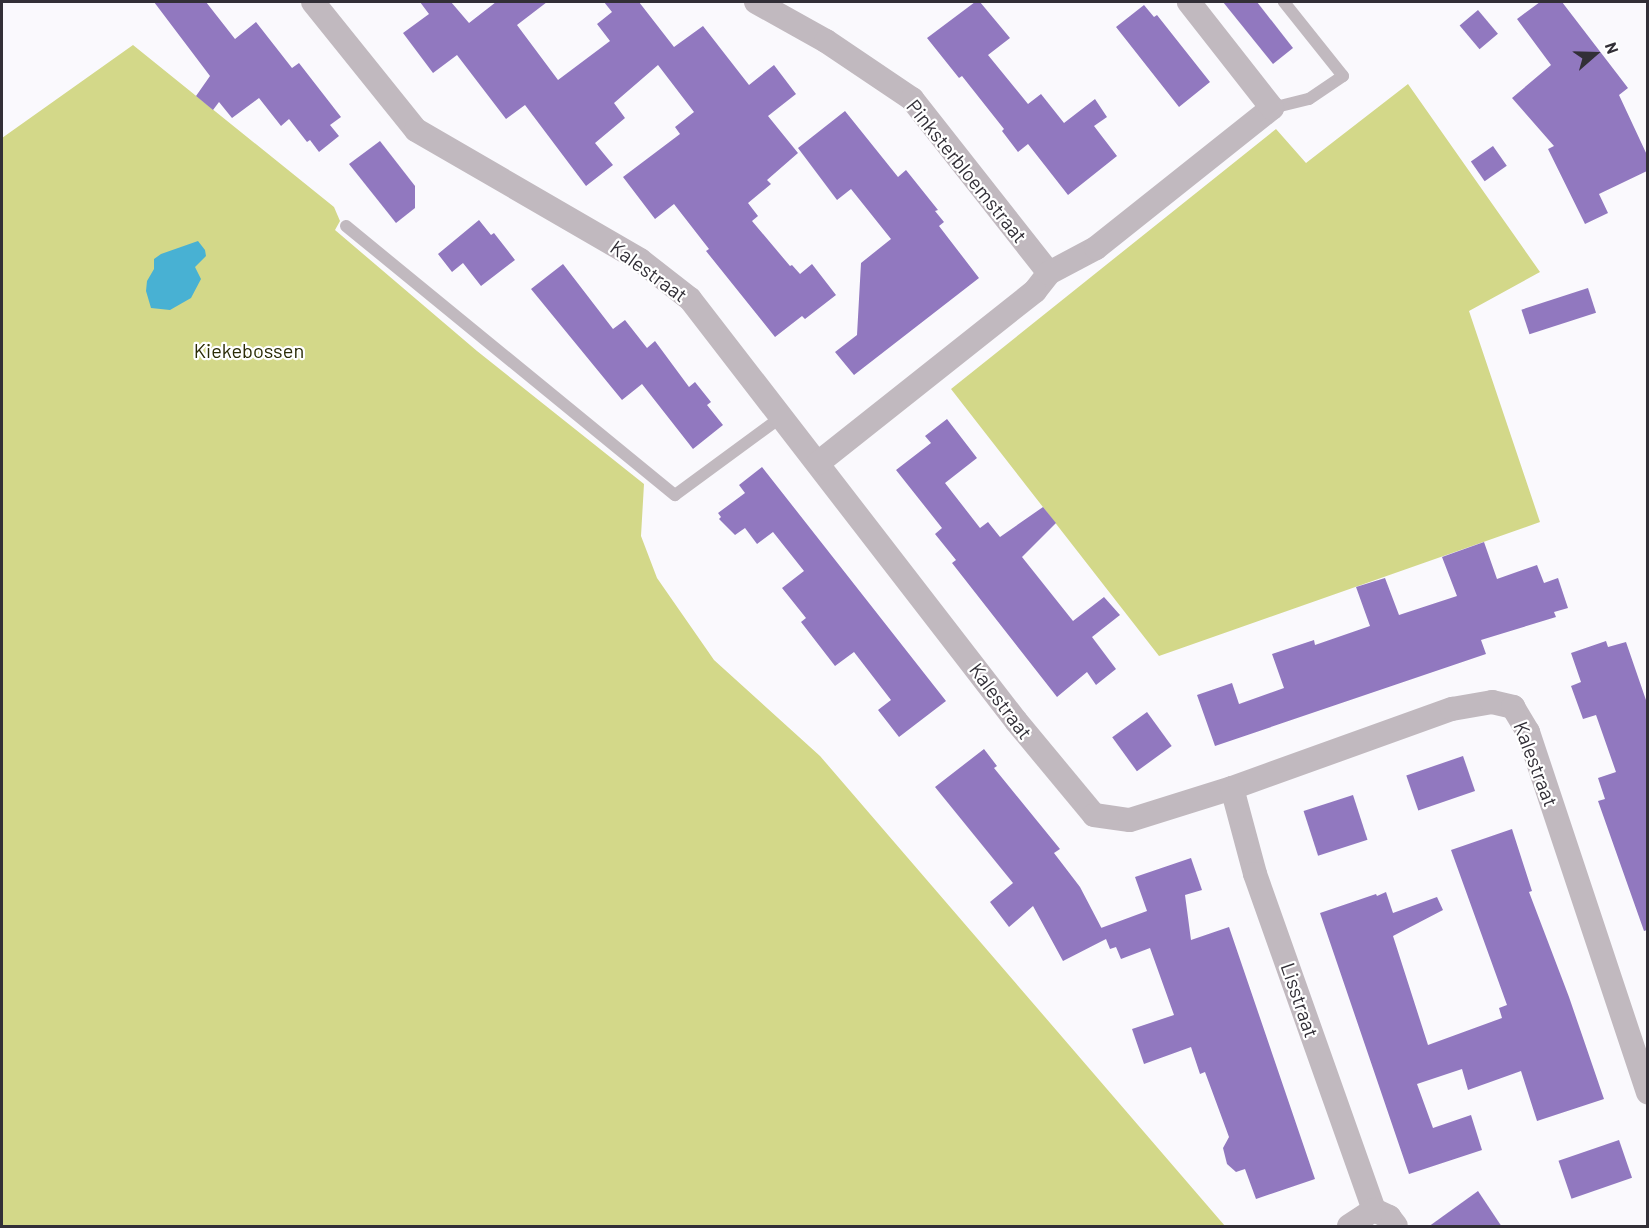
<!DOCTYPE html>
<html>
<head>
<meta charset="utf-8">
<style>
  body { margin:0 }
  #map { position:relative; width:1649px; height:1228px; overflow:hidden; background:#faf9fd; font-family:Barlow,sans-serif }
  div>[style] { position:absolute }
  .green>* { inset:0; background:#d3d889 }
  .water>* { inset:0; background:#48b1d3 }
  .building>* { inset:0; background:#9178bf; transform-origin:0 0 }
  .lane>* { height:12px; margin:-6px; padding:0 6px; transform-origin:6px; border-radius:6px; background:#c1b9bf }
  .street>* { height:24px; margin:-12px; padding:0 12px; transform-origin:12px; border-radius:12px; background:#c1b9bf }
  span { translate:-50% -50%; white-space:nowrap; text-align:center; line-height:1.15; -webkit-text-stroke:4.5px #fff; paint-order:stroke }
  .street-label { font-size:20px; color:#322f37 }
  .park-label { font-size:20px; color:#2a2b06 }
  .frame { position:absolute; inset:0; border:3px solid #322f37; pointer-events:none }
  .north { position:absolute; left:1565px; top:24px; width:60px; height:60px; -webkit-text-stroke:4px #fff; paint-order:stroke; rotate:70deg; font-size:16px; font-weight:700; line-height:24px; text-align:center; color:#322f37 }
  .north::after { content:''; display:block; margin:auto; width:21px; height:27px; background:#322f37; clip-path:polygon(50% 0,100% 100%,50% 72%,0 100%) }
</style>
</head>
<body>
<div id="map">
  <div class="green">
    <div style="clip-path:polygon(133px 45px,334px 207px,340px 221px,335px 230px,477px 351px,644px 484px,641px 536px,657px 578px,714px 660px,820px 756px,1225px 1226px,2px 1226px,2px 138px)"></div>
    <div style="clip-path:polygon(1408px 84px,1540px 272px,1469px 311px,1540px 522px,1159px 656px,951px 389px,1276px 129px,1306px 163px)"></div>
  </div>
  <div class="water">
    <div style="clip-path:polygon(198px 241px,205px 250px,206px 256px,195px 267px,201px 279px,191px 298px,170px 310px,151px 308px,146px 291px,147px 281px,154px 269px,154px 259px,161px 254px)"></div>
  </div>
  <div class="building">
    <div style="clip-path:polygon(154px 2px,206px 2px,235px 39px,256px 22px,292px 68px,299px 63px,341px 117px,330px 125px,339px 136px,319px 152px,310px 140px,307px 142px,289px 119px,281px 126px,259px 98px,232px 118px,219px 102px,213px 110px,196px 96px,210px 76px)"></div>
    <div style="clip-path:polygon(420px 2px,451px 2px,469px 23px,496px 2px,547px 2px,517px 25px,558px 80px,610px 41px,597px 24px,612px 12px,604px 2px,639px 2px,674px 47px,703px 26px,749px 85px,774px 65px,796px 94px,768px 116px,798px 153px,767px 180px,771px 184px,748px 203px,758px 216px,752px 221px,790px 266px,792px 265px,800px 274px,812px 264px,836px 295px,805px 319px,802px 316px,775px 337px,706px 251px,709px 249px,674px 204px,655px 219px,623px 177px,680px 134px,675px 127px,694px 112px,658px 65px,614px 103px,625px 118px,595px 143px,613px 165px,586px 186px,525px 105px,506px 119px,457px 55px,433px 73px,403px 33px,429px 14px)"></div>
    <div style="clip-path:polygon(975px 2px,980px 2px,1010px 38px,988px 55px,1028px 104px,1041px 94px,1064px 123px,1095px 99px,1107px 117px,1094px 126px,1117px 156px,1068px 195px,1028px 144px,1018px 152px,1002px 131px,1004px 129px,962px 76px,959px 78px,927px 38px)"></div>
    <div style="clip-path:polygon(1223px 2px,1257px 2px,1293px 48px,1273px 64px)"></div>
    <div style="clip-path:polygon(1540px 2px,1562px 2px,1628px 88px,1619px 95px,1647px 155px,1647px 171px,1599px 194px,1608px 213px,1585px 224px,1548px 149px,1554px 146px,1512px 98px,1551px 65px,1517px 19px)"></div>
    <div style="clip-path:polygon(1144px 5px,1154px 17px,1157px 15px,1210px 82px,1179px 107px,1116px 27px)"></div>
    <div style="left:1478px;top:10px;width:31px;height:24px;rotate:50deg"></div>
    <div style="clip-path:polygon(845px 111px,898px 177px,906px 170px,938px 210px,935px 211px,944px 222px,939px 226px,979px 278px,854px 375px,835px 352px,857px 335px,861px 263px,891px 239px,851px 189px,837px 200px,798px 148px)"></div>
    <div style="clip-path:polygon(380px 141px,415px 186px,415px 208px,396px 223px,349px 164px)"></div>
    <div style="left:1493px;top:146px;width:24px;height:27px;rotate:55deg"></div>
    <div style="clip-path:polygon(479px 220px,491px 235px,494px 233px,515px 260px,481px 286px,463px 263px,452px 272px,438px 254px)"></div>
    <div style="clip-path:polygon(563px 264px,613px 329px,625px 320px,647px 348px,655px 341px,689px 387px,695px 382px,711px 402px,707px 405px,723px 425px,693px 449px,642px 384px,622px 400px,531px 289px)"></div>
    <div style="left:1588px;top:288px;width:26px;height:70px;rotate:72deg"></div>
    <div style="clip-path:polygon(947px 419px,977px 458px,945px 483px,980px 528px,988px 522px,1000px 537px,1043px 507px,1056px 523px,1022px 557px,1073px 621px,1104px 597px,1120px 615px,1092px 637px,1116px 669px,1096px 685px,1087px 672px,1057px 697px,952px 563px,956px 560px,935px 534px,942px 528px,896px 470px,931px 443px,925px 436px)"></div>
    <div style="clip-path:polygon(762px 467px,946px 701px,899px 737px,878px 710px,891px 700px,854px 652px,835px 666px,801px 622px,806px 618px,782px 588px,804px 571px,773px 532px,757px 544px,745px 528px,735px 535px,719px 519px,721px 517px,718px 513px,745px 493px,739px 485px)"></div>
    <div style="clip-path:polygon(1484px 542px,1497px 579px,1537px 565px,1544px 583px,1558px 578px,1568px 608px,1554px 612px,1556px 617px,1481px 640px,1486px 654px,1215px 746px,1197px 695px,1232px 683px,1239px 704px,1284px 688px,1272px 654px,1314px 640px,1315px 645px,1370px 626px,1356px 587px,1385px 578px,1399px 615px,1457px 596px,1442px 557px)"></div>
    <div style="clip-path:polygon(1606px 641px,1608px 647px,1626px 642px,1647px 703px,1647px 930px,1644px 931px,1598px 801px,1605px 799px,1598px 778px,1616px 772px,1596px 715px,1583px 719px,1571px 686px,1581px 682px,1571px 653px)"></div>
    <div style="left:1147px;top:712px;width:42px;height:43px;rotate:54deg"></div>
    <div style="clip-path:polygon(984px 749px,997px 766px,994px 768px,1060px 849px,1054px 853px,1080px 887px,1103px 931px,1101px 928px,1147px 911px,1135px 877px,1191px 858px,1202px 890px,1185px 895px,1191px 940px,1229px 927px,1315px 1179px,1256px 1199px,1245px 1169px,1236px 1172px,1227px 1164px,1223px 1148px,1229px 1137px,1205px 1072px,1200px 1074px,1191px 1047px,1144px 1064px,1132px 1029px,1174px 1015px,1150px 948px,1121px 959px,1116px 947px,1110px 949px,1106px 939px,1063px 961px,1033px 906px,1009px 927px,990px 902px,1013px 883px,935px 787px)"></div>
    <div style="left:1463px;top:756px;width:37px;height:60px;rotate:71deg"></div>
    <div style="left:1353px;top:795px;width:47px;height:52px;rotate:72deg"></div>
    <div style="clip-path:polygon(1512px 829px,1532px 891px,1529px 892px,1569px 997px,1604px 1099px,1537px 1121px,1521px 1071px,1468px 1090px,1462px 1069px,1417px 1084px,1433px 1128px,1471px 1115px,1482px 1150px,1409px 1174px,1320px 913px,1376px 894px,1377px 896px,1386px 892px,1393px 913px,1437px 897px,1443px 910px,1393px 936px,1428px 1045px,1502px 1018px,1499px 1008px,1507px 1005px,1451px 850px)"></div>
    <div style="left:1619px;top:1140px;width:40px;height:64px;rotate:71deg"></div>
    <div style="clip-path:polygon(1478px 1191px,1502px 1227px,1428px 1227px)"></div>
  </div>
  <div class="lane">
    <div style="left:1272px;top:108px;width:38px;rotate:-14deg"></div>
    <div style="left:1309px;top:99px;width:41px;rotate:-34.1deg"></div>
    <div style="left:1343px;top:76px;width:95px;rotate:-128.6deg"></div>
    <div style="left:346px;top:226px;width:425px;rotate:39.3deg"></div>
    <div style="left:675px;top:495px;width:132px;rotate:-36.3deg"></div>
  </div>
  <div class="street">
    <div style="left:313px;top:2px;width:164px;rotate:51.2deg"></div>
    <div style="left:416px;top:130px;width:259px;rotate:30.1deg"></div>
    <div style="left:640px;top:260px;width:63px;rotate:38deg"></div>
    <div style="left:690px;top:299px;width:533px;rotate:52.31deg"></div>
    <div style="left:1016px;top:721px;width:122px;rotate:50.3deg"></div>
    <div style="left:1094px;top:815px;width:36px;rotate:8deg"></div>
    <div style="left:1130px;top:820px;width:107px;rotate:-17.4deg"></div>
    <div style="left:1232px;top:788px;width:234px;rotate:-19.8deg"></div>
    <div style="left:1452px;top:709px;width:41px;rotate:-9.9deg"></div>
    <div style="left:1492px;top:702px;width:22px;rotate:13deg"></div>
    <div style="left:1513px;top:707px;width:29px;rotate:59deg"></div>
    <div style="left:1528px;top:732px;width:380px;rotate:71.6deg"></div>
    <div style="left:756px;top:2px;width:80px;rotate:29.1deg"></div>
    <div style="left:826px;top:41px;width:104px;rotate:34deg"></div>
    <div style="left:912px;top:99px;width:221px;rotate:51.8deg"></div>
    <div style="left:1049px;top:273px;width:23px;rotate:128deg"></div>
    <div style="left:1035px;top:291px;width:277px;rotate:141.6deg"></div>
    <div style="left:1049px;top:273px;width:53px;rotate:-28deg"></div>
    <div style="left:1096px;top:248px;width:225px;rotate:-38.5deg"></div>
    <div style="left:1272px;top:108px;width:135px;rotate:-128.1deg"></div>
    <div style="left:1232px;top:788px;width:89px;rotate:75deg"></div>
    <div style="left:1255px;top:874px;width:356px;rotate:70.5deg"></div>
    <div style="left:1374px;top:1210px;width:17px;rotate:25deg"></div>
    <div style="left:1389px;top:1217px;width:11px;rotate:52deg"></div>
    <div style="left:1349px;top:1226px;width:30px;rotate:-33deg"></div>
  </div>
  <div class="street-label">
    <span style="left:967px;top:171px;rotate:51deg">Pinksterbloemstraat</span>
    <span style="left:649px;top:271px;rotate:36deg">Kalestraat</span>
    <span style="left:1001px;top:701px;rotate:53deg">Kalestraat</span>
    <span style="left:1536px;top:764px;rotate:69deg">Kalestraat</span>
    <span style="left:1300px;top:1000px;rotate:71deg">Lisstraat</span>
  </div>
  <div class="park-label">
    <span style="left:249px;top:350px">Kiekebossen</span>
  </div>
  <div class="frame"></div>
  <div class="north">N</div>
</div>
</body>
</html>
